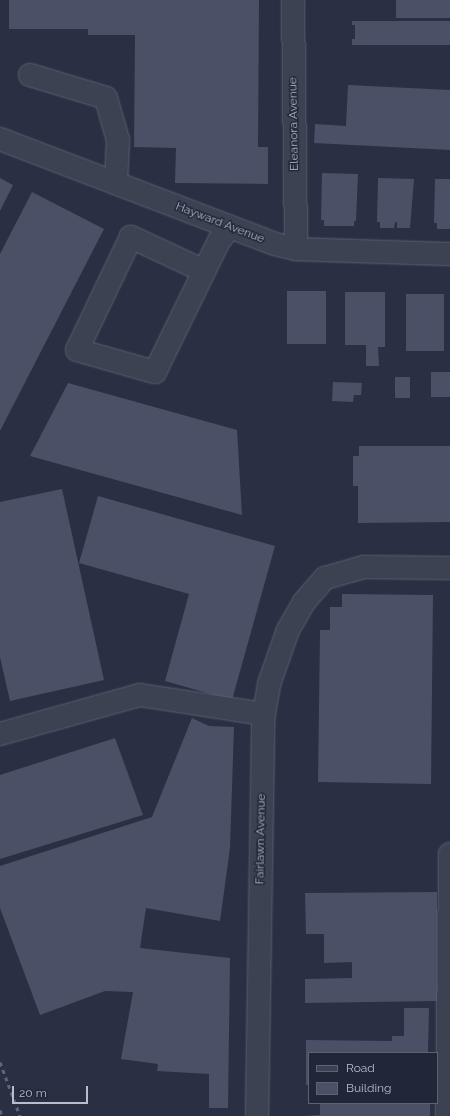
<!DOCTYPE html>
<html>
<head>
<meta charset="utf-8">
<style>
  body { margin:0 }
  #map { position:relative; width:450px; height:1116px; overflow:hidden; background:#293043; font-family:Raleway,sans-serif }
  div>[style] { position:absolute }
  .building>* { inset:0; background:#4a5167; transform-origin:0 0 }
  .roads { filter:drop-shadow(0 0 1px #5b6070) drop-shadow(0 0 1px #5b6070) }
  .minor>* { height:22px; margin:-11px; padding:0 11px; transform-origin:11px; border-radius:11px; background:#3d4253 }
  .rail>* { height:3px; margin-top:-1.5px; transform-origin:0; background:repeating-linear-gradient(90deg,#5f6679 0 4px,transparent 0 8px) }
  span { translate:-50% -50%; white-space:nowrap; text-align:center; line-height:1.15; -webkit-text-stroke:3px #212738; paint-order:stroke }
  .street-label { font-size:12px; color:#babecc }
  .legend { position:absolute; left:308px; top:1052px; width:130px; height:52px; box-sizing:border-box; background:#212738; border:1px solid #5e6373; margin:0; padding:5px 7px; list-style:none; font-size:12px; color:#babecc }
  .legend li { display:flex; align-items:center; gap:8px; height:20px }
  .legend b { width:20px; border:1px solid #5e6373 }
  .scale { position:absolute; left:12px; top:1086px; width:76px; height:18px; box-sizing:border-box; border:2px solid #babecc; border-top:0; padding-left:5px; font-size:12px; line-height:14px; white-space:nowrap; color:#babecc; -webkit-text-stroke:3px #212738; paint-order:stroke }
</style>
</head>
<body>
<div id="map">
  <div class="building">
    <div style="clip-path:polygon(9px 0,259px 0,258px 147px,268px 147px,268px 184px,175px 183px,176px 148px,134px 147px,135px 35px,88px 35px,88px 29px,9px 29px)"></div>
    <div style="left:396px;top:0;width:54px;height:18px"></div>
    <div style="clip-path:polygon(352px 21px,450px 21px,450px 45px,352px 45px,352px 39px,355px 39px,355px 25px,352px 25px)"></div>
    <div style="clip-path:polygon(348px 85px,450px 90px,450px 150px,314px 143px,315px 124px,346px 126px)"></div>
    <div style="clip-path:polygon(322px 173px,358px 174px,356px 221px,354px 221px,354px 226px,324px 226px,324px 220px,321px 220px)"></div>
    <div style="clip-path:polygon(0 178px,13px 185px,0 211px)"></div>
    <div style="clip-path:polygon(378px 178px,414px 179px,410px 228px,397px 228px,397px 222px,395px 222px,394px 228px,380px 228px,380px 222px,377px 222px)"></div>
    <div style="clip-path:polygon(435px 179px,450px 179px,450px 229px,437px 229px,437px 223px,434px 223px)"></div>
    <div style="clip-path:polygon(32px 192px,104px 229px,0 431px,0 254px)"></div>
    <div style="left:287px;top:291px;width:39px;height:53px"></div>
    <div style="clip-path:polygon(345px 292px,385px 292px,385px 347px,378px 347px,379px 366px,366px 366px,366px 345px,345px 345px)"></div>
    <div style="left:406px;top:294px;width:38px;height:57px"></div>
    <div style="left:431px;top:372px;width:19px;height:25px"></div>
    <div style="left:395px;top:377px;width:15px;height:21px"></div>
    <div style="clip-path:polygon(333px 382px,362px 383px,361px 395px,354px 395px,353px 402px,332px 401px)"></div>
    <div style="clip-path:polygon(68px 383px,237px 430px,242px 515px,30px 456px)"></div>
    <div style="clip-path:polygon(359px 446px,450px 446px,450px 522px,358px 523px,358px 486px,353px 486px,353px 456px,359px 456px)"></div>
    <div style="clip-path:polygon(62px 489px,104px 680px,10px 701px,0 657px,0 502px)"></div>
    <div style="clip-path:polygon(98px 496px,275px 546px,232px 700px,165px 681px,189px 594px,79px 563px)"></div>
    <div style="clip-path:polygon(342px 594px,433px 595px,431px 784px,318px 782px,320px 630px,330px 630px,330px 607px,342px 607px)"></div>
    <div style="clip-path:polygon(192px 718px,209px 726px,234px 727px,230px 848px,220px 921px,146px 908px,140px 948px,230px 958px,228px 1108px,209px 1108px,209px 1074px,157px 1071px,158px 1064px,121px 1059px,133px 992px,105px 991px,40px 1015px,0 908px,0 866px,152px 817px)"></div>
    <div style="clip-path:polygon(115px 738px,143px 815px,0 859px,0 775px)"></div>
    <div style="clip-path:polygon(437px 892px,437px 1001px,305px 1003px,305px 979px,352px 978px,352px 962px,324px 963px,324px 934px,306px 934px,305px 893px)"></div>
    <div style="clip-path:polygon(404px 1008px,429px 1008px,428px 1053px,309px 1053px,309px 1085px,306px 1085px,306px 1040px,392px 1041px,392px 1036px,404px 1036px)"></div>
    <div style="clip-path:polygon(320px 1103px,430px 1103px,430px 1116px,303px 1116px,320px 1115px)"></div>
  </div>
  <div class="roads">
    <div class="minor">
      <div style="left:293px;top:0;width:249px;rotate:89.3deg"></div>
      <div style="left:30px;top:75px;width:79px;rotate:16.8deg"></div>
      <div style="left:106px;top:98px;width:44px;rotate:74.1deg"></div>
      <div style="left:118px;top:140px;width:43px;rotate:92.7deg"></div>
      <div style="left:0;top:139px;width:294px;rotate:20.9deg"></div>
      <div style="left:275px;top:244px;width:22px;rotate:13deg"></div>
      <div style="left:296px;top:249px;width:154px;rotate:1.9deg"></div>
      <div style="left:204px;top:271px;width:81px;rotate:-155deg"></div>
      <div style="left:131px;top:237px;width:125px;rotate:115.5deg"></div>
      <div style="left:77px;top:350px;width:81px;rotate:15.8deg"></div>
      <div style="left:155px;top:372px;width:146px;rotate:-64deg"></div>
      <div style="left:219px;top:241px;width:18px;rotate:-52deg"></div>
      <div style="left:0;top:734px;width:145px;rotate:-15.6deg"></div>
      <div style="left:140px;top:695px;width:124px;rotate:8.8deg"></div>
      <div style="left:257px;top:1116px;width:397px;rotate:-89.1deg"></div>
      <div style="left:263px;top:719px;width:36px;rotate:-80deg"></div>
      <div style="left:269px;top:684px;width:57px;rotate:-70.6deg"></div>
      <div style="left:288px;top:630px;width:32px;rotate:-60deg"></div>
      <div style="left:304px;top:602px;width:32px;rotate:-49deg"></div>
      <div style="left:325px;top:578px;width:41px;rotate:-15.8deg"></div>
      <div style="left:364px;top:567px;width:86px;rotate:0.7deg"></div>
      <div style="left:447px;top:1116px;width:262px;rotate:-89.3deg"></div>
    </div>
  </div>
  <div class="rail">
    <div style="left:0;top:1062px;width:58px;rotate:69.7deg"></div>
    <div style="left:0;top:1110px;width:6px;rotate:72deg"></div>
  </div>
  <div class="street-label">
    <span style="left:294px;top:124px;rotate:-91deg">Eleanora Avenue</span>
    <span style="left:220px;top:223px;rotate:21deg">Hayward Avenue</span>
    <span style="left:261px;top:839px;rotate:-89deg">Fairlawn Avenue</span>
  </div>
  <ul class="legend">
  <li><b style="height:5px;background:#3d4253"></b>Road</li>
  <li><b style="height:11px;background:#4a5167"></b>Building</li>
  </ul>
  <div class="scale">20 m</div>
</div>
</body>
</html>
